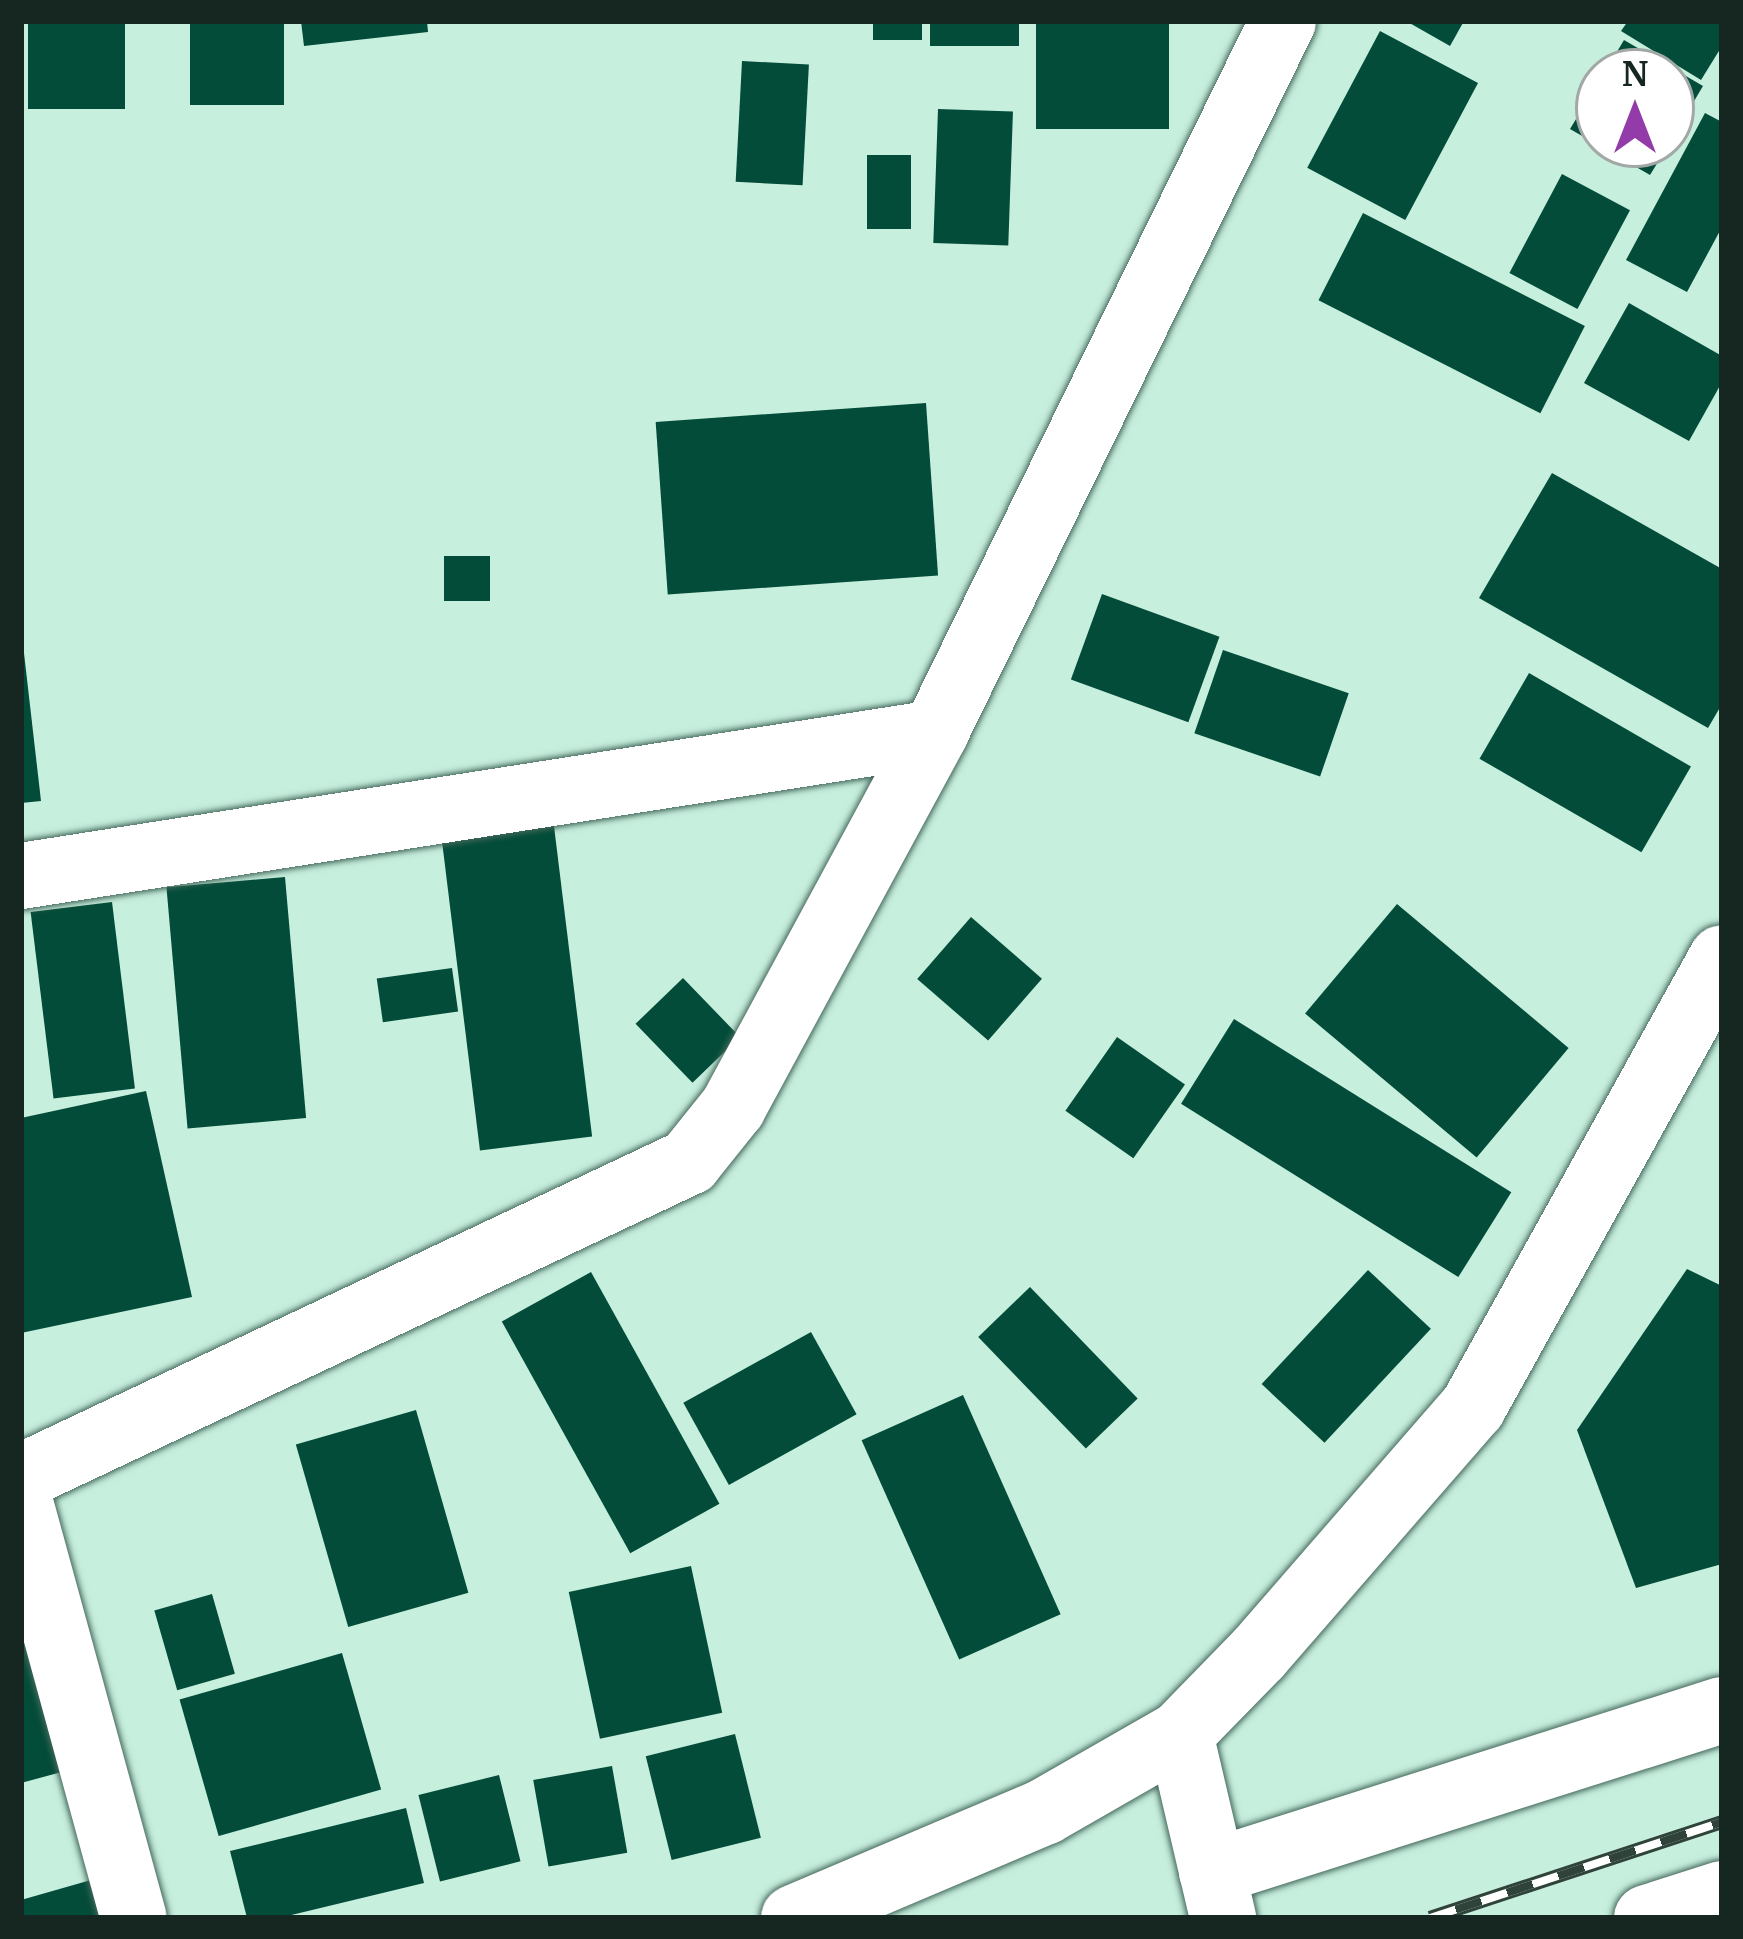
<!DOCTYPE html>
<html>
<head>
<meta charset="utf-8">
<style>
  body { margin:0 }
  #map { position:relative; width:1743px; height:1939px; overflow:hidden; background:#c7efde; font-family:Merriweather,serif }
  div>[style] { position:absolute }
  .building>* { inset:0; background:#034c39; transform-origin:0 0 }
  .roads { filter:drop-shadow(0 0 3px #44685b) drop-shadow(0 0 3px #44685b) }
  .minor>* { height:66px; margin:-33px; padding:0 33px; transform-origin:33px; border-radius:33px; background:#fff }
  .major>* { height:66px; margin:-33px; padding:0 33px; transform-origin:33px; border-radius:33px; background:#fff }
  .rail>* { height:14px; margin-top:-7px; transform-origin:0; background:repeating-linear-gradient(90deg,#fff 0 27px,#30433b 0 54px); box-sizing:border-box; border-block:3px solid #30433b }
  span { translate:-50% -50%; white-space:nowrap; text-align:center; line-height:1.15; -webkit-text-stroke:12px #fff; paint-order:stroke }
  .frame { position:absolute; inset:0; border:24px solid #162620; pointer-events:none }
  .north { position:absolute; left:1575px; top:48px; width:120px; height:120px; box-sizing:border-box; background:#fff; border:3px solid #a2a8a6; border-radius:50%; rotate:0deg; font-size:33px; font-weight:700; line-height:48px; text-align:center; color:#162620 }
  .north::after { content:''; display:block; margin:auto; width:42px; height:54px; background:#933ca9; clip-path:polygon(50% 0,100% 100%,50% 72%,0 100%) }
</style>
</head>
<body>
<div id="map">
  <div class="building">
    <div style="left:28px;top:21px;width:97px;height:88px"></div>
    <div style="left:190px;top:21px;width:94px;height:84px"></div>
    <div style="clip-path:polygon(301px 21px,427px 21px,428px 32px,304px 46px)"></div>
    <div style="left:873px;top:21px;width:49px;height:19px"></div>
    <div style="left:930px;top:21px;width:89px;height:25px"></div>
    <div style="left:1036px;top:21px;width:133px;height:108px"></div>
    <div style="clip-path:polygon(1406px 21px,1464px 21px,1450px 46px)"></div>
    <div style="clip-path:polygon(1628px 21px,1722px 21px,1722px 46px,1701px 80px,1621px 31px)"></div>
    <div style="left:1380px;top:31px;width:111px;height:155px;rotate:28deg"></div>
    <div style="clip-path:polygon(1624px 40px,1703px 86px,1671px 140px,1671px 72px,1605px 72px)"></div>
    <div style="left:742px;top:61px;width:67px;height:121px;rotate:3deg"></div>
    <div style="clip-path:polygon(1599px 81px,1599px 144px,1669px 144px,1650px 175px,1570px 129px)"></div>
    <div style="left:938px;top:109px;width:75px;height:134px;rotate:2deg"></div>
    <div style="clip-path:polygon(1705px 113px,1722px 122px,1722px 227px,1687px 292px,1626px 260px)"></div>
    <div style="left:867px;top:155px;width:44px;height:74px"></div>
    <div style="left:1562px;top:174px;width:77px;height:112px;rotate:28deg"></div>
    <div style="left:1363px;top:213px;width:249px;height:98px;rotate:27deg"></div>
    <div style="clip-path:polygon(1629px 303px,1722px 356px,1722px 382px,1689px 441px,1584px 383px)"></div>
    <div style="left:926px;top:403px;width:173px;height:271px;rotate:86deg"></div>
    <div style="clip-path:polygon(1552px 473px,1722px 569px,1722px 704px,1708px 728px,1479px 598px)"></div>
    <div style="left:444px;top:556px;width:46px;height:45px"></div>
    <div style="left:1102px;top:594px;width:125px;height:91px;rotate:20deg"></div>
    <div style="clip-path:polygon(21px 627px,41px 801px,21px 803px)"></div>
    <div style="left:1223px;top:650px;width:133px;height:88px;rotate:19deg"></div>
    <div style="left:1529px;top:673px;width:187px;height:99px;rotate:30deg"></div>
    <div style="left:553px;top:818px;width:321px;height:113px;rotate:83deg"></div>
    <div style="left:285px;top:877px;width:242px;height:119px;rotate:85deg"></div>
    <div style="left:112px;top:902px;width:188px;height:82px;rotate:83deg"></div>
    <div style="left:1397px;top:904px;width:224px;height:143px;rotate:40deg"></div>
    <div style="left:971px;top:917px;width:94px;height:82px;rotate:41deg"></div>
    <div style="left:452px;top:968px;width:44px;height:76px;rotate:82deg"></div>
    <div style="left:683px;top:978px;width:82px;height:66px;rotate:46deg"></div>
    <div style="left:1234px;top:1019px;width:327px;height:100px;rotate:32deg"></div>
    <div style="left:1117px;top:1037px;width:83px;height:90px;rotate:35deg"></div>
    <div style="clip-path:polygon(146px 1091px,192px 1297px,21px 1333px,21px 1118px)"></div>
    <div style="clip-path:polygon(1687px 1269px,1722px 1286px,1722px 1564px,1636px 1588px,1577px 1430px)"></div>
    <div style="left:1368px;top:1270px;width:86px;height:156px;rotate:43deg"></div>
    <div style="left:591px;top:1272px;width:265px;height:102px;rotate:61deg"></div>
    <div style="left:1030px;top:1287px;width:155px;height:72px;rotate:46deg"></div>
    <div style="left:811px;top:1332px;width:94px;height:146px;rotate:61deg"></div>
    <div style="left:963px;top:1395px;width:240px;height:111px;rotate:66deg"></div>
    <div style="left:416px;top:1410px;width:190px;height:125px;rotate:74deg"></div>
    <div style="clip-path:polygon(21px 1554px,80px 1767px,21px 1783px)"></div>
    <div style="left:691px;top:1566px;width:150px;height:125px;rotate:78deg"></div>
    <div style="left:212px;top:1594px;width:83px;height:60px;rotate:74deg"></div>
    <div style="left:342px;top:1653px;width:142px;height:169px;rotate:74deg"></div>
    <div style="left:735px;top:1734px;width:107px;height:92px;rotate:76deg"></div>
    <div style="left:612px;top:1766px;width:88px;height:80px;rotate:80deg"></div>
    <div style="left:499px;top:1775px;width:89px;height:83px;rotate:76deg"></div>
    <div style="clip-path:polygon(406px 1808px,424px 1883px,279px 1918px,247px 1918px,230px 1851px)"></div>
    <div style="clip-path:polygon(91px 1880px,102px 1918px,21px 1918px,21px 1900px)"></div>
  </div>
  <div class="roads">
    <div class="minor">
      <div style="left:21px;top:876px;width:925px;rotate:-8.89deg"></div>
      <div style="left:21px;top:1477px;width:739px;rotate:-25.25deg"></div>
      <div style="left:689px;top:1162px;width:70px;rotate:-51.3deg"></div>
      <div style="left:733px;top:1107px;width:425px;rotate:-61.6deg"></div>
      <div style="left:935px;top:733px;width:792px;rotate:-63.95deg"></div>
      <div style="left:21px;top:1506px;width:427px;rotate:74.7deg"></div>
      <div style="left:1180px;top:1734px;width:189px;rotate:76.8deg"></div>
      <div style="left:1212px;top:1872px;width:535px;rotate:-17.62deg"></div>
      <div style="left:1647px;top:1918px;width:79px;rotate:-17.7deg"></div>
    </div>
    <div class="major">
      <div style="left:794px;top:1918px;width:272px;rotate:-23deg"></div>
      <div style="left:1044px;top:1812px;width:157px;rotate:-29.8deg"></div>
      <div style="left:1180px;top:1734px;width:113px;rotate:-45.7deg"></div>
      <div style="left:1259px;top:1653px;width:326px;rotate:-49deg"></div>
      <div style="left:1473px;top:1407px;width:513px;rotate:-60.99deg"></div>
    </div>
  </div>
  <div class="rail">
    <div style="left:1430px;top:1918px;width:307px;rotate:-18.2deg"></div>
  </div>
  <div class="frame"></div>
  <div class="north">N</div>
</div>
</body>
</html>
